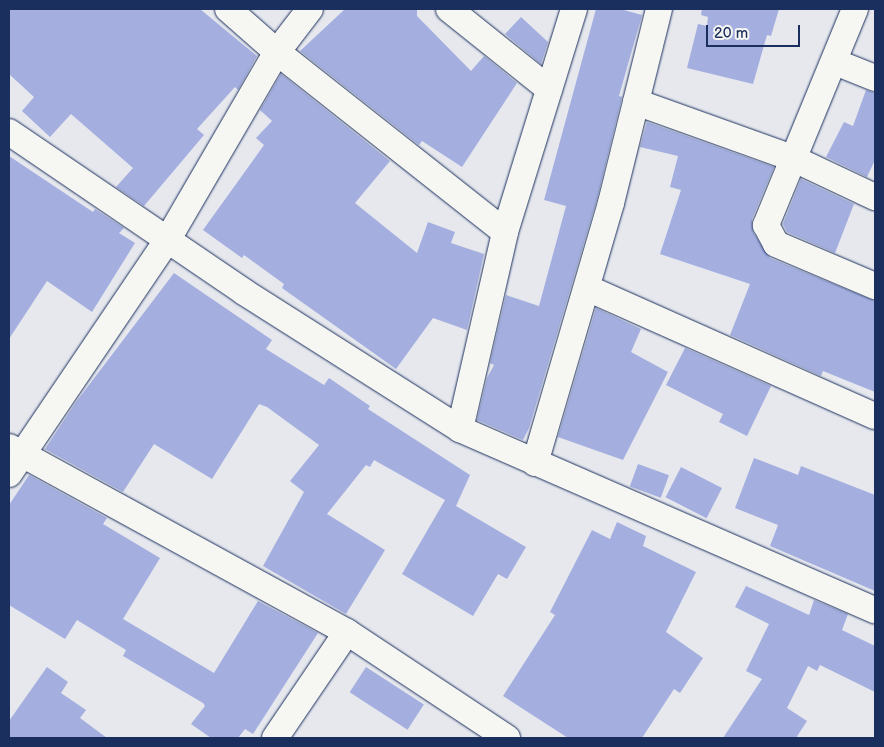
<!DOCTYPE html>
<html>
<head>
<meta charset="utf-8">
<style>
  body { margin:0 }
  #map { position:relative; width:884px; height:747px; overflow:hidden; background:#e6e8ee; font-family:"Balsamiq Sans",sans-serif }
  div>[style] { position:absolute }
  .building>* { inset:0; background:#a4afdf; transform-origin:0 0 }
  .roads { filter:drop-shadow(0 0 1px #1b2f5e) drop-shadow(0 0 1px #1b2f5e) }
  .minor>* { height:26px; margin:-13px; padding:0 13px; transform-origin:13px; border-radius:13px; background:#f6f6f2 }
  span { translate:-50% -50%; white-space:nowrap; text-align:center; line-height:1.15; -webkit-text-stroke:4px #f6f6f2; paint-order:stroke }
  .frame { position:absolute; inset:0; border:10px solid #1b2f5e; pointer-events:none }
  .scale { position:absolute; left:706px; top:25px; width:94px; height:22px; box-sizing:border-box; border:2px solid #1b2f5e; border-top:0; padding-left:6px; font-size:15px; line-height:18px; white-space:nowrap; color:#1b2f5e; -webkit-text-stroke:4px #f6f6f2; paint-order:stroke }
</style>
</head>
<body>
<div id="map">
  <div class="building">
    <div style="clip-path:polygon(9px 9px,200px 9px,257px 56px,238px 90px,235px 87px,197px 129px,204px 135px,144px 206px,116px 187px,133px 168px,71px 114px,50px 137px,22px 111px,34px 97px,9px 74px)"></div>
    <div style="clip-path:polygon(345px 9px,417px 9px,417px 16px,471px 71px,484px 56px,517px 83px,462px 167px,422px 141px,419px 145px,300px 51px)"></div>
    <div style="clip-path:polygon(596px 9px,620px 9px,642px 15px,619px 96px,622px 97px,597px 199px,529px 428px,523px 440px,477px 420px,487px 378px,494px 365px,490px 363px,506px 295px,539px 306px,566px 206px,544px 200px)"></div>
    <div style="clip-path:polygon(702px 9px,779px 9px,771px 36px,767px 35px,753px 84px,687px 68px,698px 24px,707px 26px,708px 17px,701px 15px)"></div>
    <div style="clip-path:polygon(521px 17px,548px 42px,541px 64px,505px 34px)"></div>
    <div style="clip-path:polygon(281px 74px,390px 161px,355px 203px,417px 253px,428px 222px,455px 232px,451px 243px,484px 254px,467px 330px,433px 318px,396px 369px,282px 288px,284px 284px,244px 255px,242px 258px,203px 230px,264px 145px,256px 138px,272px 121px,260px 110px)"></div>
    <div style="clip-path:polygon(866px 90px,875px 93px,875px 160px,867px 177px,826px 157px,844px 122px,853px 126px)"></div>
    <div style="clip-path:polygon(647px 122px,774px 167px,752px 219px,753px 232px,770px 258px,875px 301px,875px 392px,823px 371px,821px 376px,730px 335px,750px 284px,660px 254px,681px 190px,670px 187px,678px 156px,640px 147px)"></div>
    <div style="clip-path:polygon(9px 156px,93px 212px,95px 209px,124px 228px,119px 233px,135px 243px,92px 312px,47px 281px,9px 339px)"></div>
    <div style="clip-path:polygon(801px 179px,854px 204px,835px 253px,787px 232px,783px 224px)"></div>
    <div style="clip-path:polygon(174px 273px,272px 340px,266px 349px,324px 385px,329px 378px,370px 406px,368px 409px,470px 475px,456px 506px,526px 547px,507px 579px,498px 574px,473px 616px,402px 574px,445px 500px,374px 460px,370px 467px,366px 465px,327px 514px,385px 550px,346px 614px,263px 566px,304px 492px,290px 481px,319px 445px,267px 407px,259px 404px,212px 479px,154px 444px,123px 492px,45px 449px,76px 402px)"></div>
    <div style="clip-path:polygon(596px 308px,641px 329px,631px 352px,668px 372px,623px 460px,558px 437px)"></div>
    <div style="clip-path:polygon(685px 348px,771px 386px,747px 436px,719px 422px,723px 414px,666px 385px)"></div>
    <div style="clip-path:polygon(754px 458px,798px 475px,801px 466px,875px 495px,875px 591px,770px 546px,778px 525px,735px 508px)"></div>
    <div style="left:638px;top:464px;width:33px;height:24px;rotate:20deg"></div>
    <div style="left:681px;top:467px;width:46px;height:34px;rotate:27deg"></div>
    <div style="clip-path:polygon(29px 475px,107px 518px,103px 524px,160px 558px,123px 619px,214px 673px,258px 601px,318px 633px,253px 734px,245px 729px,238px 738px,211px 738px,191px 724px,205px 706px,203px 703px,123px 656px,126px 650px,77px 620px,65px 639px,9px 605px,9px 505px)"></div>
    <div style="clip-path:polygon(617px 522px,646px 536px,643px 546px,696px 572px,666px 632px,703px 658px,680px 693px,674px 689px,642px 738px,568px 738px,503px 696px,555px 615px,550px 612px,592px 530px,610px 539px)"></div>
    <div style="clip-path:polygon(746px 586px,809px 615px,814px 600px,848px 614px,842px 630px,875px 646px,875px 692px,820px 665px,817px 671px,808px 666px,787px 708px,807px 721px,796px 738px,723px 738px,762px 679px,746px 671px,769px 624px,735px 607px)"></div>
    <div style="clip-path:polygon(47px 667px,68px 682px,61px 693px,86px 710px,80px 718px,107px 738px,9px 738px,9px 721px)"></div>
    <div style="left:366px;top:667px;width:69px;height:30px;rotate:33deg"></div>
  </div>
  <div class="roads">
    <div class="minor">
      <div style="left:228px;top:9px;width:65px;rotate:41.3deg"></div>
      <div style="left:277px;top:52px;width:54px;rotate:-52.5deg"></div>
      <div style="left:449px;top:9px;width:128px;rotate:38.7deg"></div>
      <div style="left:855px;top:9px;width:234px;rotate:112.4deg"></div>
      <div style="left:766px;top:225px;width:21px;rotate:62deg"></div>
      <div style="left:776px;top:244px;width:108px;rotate:23deg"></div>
      <div style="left:835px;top:62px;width:43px;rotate:21.8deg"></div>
      <div style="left:636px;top:102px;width:166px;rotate:19.7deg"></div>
      <div style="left:792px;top:158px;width:92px;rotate:25.2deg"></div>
      <div style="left:9px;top:132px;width:284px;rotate:34.2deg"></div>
      <div style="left:244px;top:292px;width:256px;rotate:32.4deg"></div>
      <div style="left:460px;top:429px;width:453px;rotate:23.6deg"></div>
      <div style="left:587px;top:288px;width:315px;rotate:24deg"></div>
      <div style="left:460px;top:429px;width:202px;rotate:-77.1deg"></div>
      <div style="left:9px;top:447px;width:385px;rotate:28.7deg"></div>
      <div style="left:535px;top:463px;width:271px;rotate:-73.7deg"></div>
      <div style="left:611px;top:203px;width:200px;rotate:-76.1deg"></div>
      <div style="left:9px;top:474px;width:284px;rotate:-55.9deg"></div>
      <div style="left:168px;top:239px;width:216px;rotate:-59.8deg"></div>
      <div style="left:277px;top:52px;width:290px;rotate:38.3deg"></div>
      <div style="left:505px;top:232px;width:233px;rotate:-72.8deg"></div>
      <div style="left:275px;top:738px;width:128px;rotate:-55.8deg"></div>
      <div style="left:347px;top:632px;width:192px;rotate:33.5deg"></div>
    </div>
  </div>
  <div class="frame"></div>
  <div class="scale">20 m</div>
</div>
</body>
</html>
